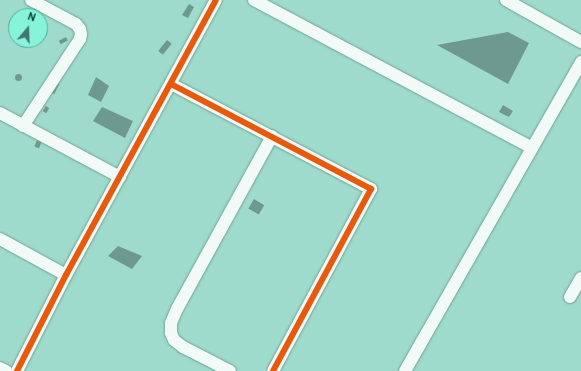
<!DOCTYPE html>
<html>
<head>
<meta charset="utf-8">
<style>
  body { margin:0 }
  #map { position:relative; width:581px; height:371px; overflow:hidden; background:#9fdbcc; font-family:Overpass,sans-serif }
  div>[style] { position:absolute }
  .building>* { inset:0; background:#6e998f; transform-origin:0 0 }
  .round { border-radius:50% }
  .roads { filter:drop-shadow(0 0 1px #71a398) drop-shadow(0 0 1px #71a398) }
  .street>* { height:12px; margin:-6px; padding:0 6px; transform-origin:6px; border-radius:6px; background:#f1faf7 }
  .cycleway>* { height:6px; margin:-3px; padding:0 3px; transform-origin:3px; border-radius:3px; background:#e8590c }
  span { translate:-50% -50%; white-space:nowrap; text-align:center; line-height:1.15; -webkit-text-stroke:4px #86f4d9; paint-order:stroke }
  .north { position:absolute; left:8px; top:8px; width:40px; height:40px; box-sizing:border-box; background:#86f4d9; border:1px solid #56ac98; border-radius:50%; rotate:19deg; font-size:11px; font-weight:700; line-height:16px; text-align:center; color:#0f4036 }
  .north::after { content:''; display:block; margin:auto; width:14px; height:18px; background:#41766a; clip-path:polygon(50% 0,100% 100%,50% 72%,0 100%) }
</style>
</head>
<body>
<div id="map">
  <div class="building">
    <div style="clip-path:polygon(189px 4px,194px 7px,188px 18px,182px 15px)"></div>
    <div style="clip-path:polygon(508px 32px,529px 43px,508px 84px,437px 45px)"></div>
    <div style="left:66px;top:37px;width:4px;height:8px;rotate:63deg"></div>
    <div style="left:167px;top:40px;width:6px;height:14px;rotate:39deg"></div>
    <div class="round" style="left:14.5px;top:73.5px;width:7px;height:7px"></div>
    <div style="clip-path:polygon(96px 77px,109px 86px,101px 102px,88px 95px)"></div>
    <div style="left:53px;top:81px;width:7px;height:11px;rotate:27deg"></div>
    <div style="clip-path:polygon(503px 105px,513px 111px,509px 117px,499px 112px)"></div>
    <div style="left:46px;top:106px;width:4px;height:6px;rotate:34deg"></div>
    <div style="clip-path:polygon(102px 107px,133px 121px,125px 138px,93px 121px)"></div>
    <div style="left:37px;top:140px;width:5px;height:7px;rotate:22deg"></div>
    <div style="left:254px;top:199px;width:12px;height:11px;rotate:31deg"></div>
    <div style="clip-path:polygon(118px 246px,142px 256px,132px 269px,108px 256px)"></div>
  </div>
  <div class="roads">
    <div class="street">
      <div style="left:254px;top:0;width:315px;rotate:28deg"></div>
      <div style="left:506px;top:0;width:86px;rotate:29.2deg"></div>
      <div style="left:171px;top:84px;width:226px;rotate:27.7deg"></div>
      <div style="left:371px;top:189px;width:207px;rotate:118.3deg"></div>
      <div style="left:0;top:113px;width:136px;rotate:28.1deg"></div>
      <div style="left:23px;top:126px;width:104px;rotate:-56.8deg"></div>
      <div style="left:80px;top:39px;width:5px;rotate:-79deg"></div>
      <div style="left:81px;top:34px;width:5px;rotate:-101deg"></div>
      <div style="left:80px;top:29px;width:6px;rotate:-129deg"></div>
      <div style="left:76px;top:24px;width:51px;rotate:-151.9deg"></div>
      <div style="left:0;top:239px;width:75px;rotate:28.6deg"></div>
      <div style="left:570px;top:297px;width:22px;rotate:-60deg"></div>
      <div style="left:0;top:368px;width:7px;rotate:27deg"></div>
      <div style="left:17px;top:371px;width:108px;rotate:-63deg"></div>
      <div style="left:66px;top:275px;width:313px;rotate:-61.4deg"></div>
      <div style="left:230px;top:371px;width:53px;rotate:-152.9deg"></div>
      <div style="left:183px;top:347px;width:11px;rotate:-142deg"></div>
      <div style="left:174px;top:340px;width:8px;rotate:-113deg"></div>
      <div style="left:171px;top:333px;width:10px;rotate:-90deg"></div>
      <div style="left:171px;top:323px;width:15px;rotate:-67deg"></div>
      <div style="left:177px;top:309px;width:197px;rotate:-61.2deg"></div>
      <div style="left:405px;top:371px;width:356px;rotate:-60.3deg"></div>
    </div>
  </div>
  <div class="cycleway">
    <div style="left:171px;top:84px;width:226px;rotate:27.7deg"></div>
    <div style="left:371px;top:189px;width:207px;rotate:118.3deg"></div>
    <div style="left:17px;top:371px;width:108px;rotate:-63deg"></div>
    <div style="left:66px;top:275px;width:313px;rotate:-61.4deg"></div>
  </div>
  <div class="north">N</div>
</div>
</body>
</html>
